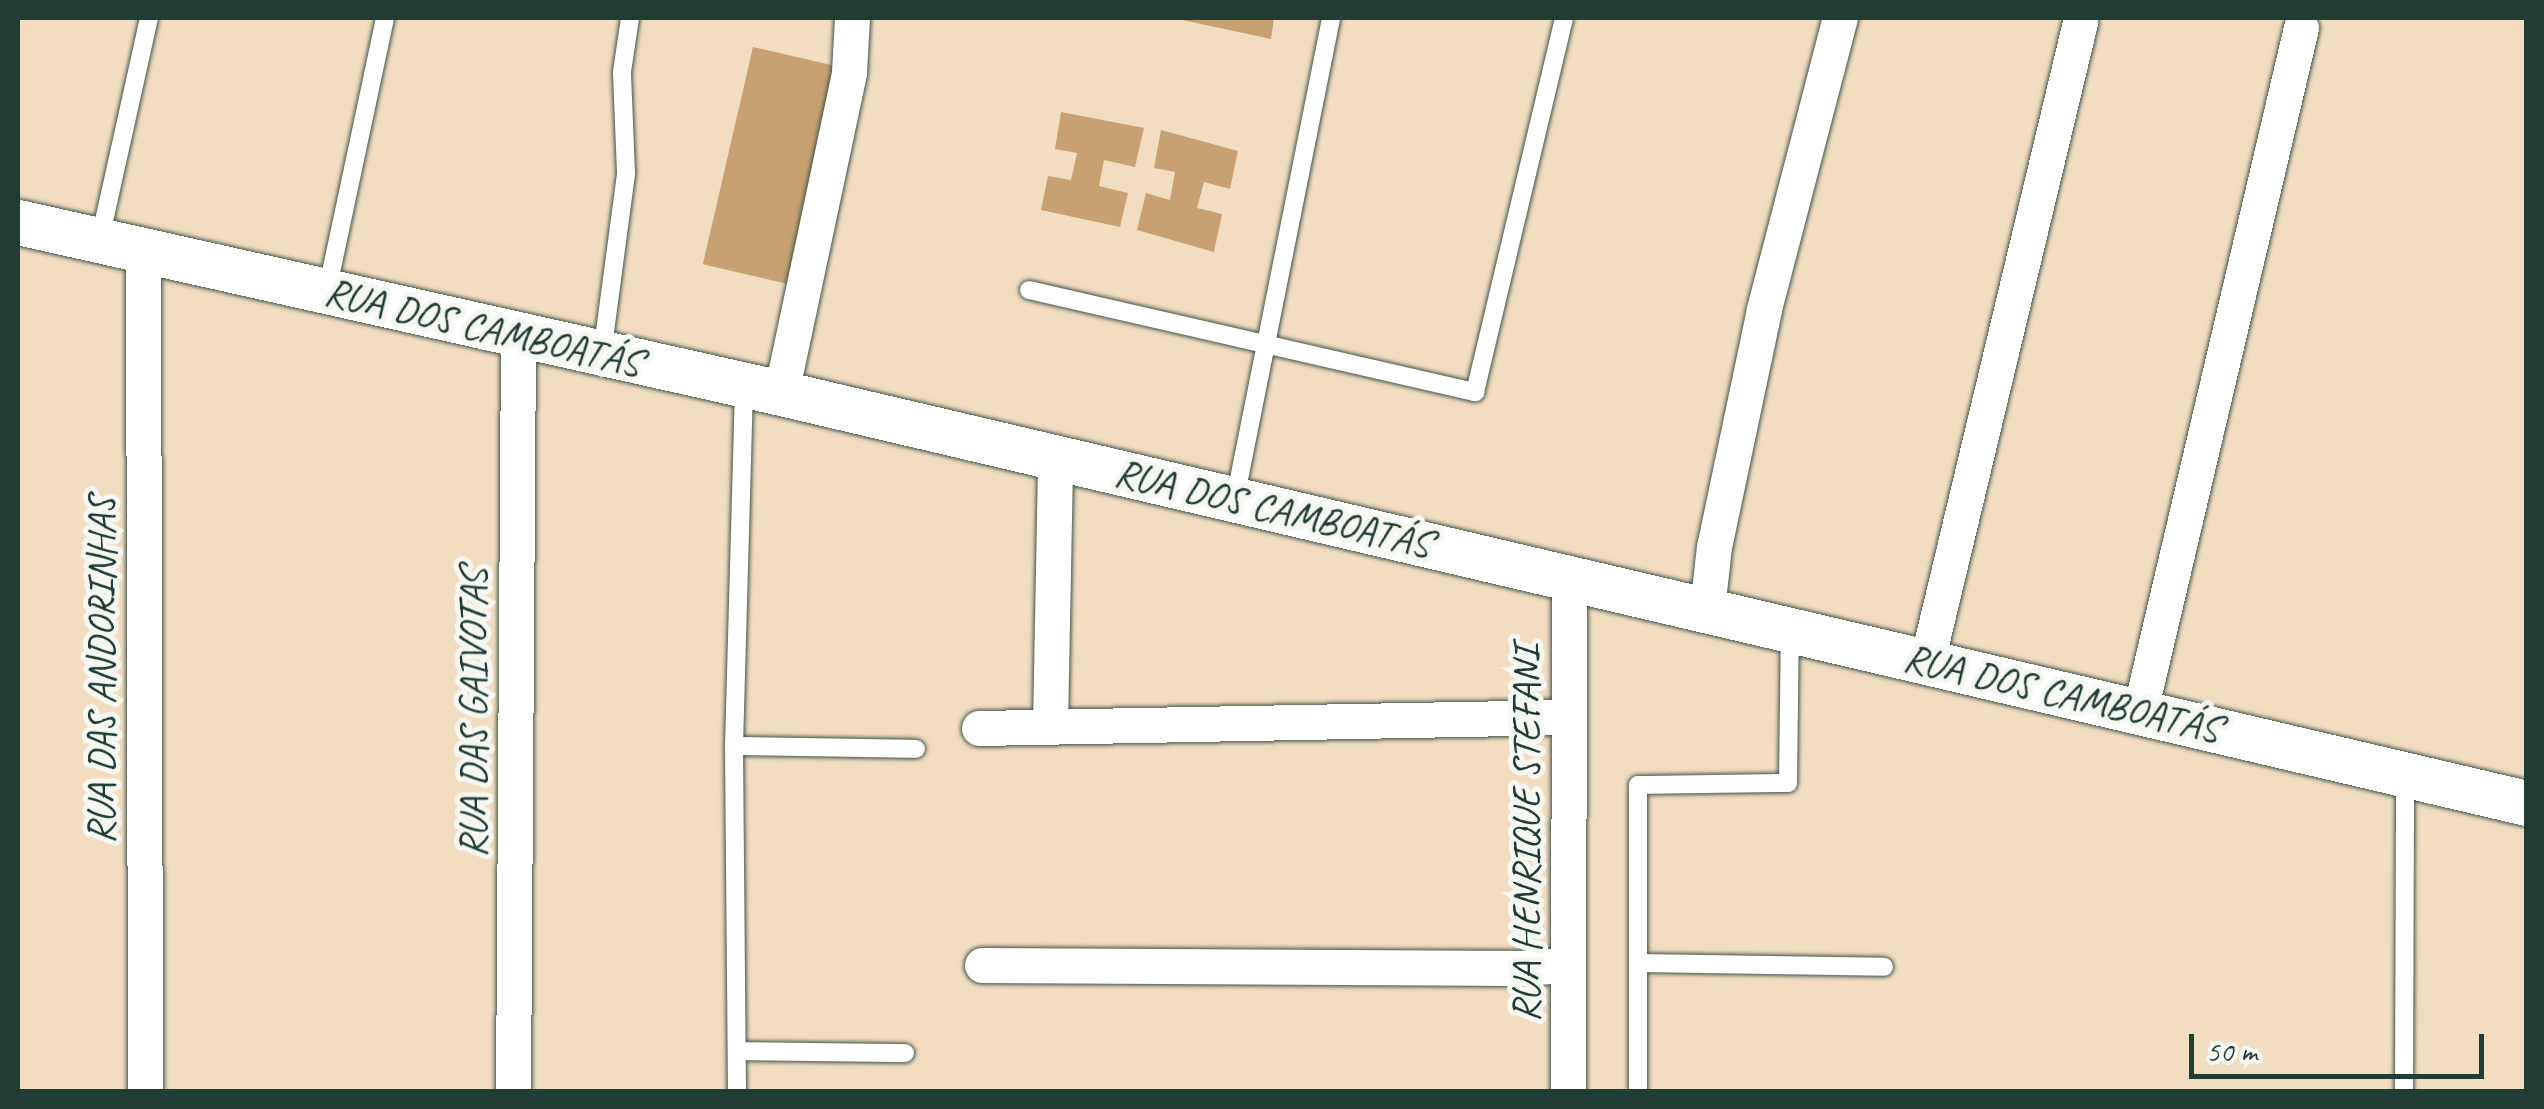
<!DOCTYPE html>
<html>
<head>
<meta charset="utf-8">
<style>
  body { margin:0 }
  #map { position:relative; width:2544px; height:1109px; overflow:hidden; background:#f3ddc1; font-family:Caveat,sans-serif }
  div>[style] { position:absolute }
  .building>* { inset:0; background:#c8a173; transform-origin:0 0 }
  .roads { filter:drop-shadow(0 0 2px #3f5549) drop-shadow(0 0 2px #3f5549) }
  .service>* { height:18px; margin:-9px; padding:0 9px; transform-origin:9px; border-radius:9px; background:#fff }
  .minor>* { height:35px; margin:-17.5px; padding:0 17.5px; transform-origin:17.5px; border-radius:17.5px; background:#fff }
  .tertiary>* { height:45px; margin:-22.5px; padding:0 22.5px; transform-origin:22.5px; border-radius:22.5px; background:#fff }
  span { translate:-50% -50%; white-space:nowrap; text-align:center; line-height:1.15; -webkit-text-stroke:10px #f6f6f2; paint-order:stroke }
  .street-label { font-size:40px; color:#1f3d34 }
  .frame { position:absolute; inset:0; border:20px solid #1f3d34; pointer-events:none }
  .scale { position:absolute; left:2189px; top:1034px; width:295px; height:45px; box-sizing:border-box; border:5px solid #1f3d34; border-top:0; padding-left:12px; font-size:30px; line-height:35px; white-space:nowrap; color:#1f3d34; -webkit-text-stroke:8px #f6f6f2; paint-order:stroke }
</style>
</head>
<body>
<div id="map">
  <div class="building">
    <div style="clip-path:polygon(1173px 18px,1274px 18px,1271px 39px)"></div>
    <div style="left:753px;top:47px;width:86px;height:223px;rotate:13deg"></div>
    <div style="clip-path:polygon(1061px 112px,1144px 128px,1135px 167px,1104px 160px,1099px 186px,1128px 193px,1120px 227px,1041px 210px,1048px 176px,1071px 180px,1077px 153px,1055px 149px)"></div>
    <div style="clip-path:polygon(1161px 130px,1238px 151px,1230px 189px,1204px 182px,1197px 208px,1222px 214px,1214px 252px,1137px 230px,1146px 193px,1170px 200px,1175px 172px,1154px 168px)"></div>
  </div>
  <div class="roads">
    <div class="service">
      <div style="left:100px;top:239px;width:226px;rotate:-77.5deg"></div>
      <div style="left:1029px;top:290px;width:458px;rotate:12.9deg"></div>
      <div style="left:1475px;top:392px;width:384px;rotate:-76.6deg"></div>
      <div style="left:327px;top:291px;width:279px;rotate:-78deg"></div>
      <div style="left:602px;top:354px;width:183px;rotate:-82.4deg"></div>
      <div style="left:626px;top:173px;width:101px;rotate:-92.3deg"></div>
      <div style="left:622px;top:72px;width:55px;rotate:-81.6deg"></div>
      <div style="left:1235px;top:499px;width:490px;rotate:-78.7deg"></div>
      <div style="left:734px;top:746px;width:182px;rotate:0.9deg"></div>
      <div style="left:1638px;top:963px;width:246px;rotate:0.9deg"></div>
      <div style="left:738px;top:1051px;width:167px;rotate:0.7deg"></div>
      <div style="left:737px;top:1092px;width:346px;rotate:-90.5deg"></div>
      <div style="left:734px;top:746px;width:358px;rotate:-88.4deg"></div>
      <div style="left:1638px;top:1092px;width:307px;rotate:-90deg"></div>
      <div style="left:1638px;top:785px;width:150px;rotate:-0.8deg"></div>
      <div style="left:1788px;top:783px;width:154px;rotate:-89.3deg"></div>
      <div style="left:2404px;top:1092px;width:317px;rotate:-89.8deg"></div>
    </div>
    <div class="minor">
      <div style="left:143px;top:249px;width:843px;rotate:89.86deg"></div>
      <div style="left:781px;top:393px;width:328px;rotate:-78deg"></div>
      <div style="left:849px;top:72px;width:54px;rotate:-86.8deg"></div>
      <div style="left:1707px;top:609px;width:62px;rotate:-83.6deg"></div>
      <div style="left:1714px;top:547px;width:243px;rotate:-78.1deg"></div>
      <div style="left:1764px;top:309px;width:301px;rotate:-75.4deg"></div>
      <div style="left:1927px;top:661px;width:657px;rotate:-76.53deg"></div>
      <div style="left:2140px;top:711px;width:702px;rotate:-76.74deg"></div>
      <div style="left:1050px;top:726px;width:268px;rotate:-88.9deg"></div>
      <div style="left:979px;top:728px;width:589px;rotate:-1.07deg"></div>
      <div style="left:982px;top:965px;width:537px;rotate:0.32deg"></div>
      <div style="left:1519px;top:968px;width:49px;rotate:-3.5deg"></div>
      <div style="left:513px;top:1092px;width:757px;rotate:-89.62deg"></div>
      <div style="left:1568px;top:1092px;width:516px;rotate:-89.89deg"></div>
    </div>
    <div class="tertiary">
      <div style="left:18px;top:222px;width:782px;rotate:12.63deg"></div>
      <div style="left:781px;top:393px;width:1793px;rotate:13.22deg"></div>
    </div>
  </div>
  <div class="street-label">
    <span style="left:483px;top:327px;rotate:13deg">RUA DOS CAMBOATÁS</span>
    <span style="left:1273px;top:508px;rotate:13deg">RUA DOS CAMBOATÁS</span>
    <span style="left:101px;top:670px;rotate:-90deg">RUA DAS ANDORINHAS</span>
    <span style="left:2062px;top:693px;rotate:13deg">RUA DOS CAMBOATÁS</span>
    <span style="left:473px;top:713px;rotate:-90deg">RUA DAS GAIVOTAS</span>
    <span style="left:1526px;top:834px;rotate:-90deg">RUA HENRIQUE STEFANI</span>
  </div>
  <div class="frame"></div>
  <div class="scale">50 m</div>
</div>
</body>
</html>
